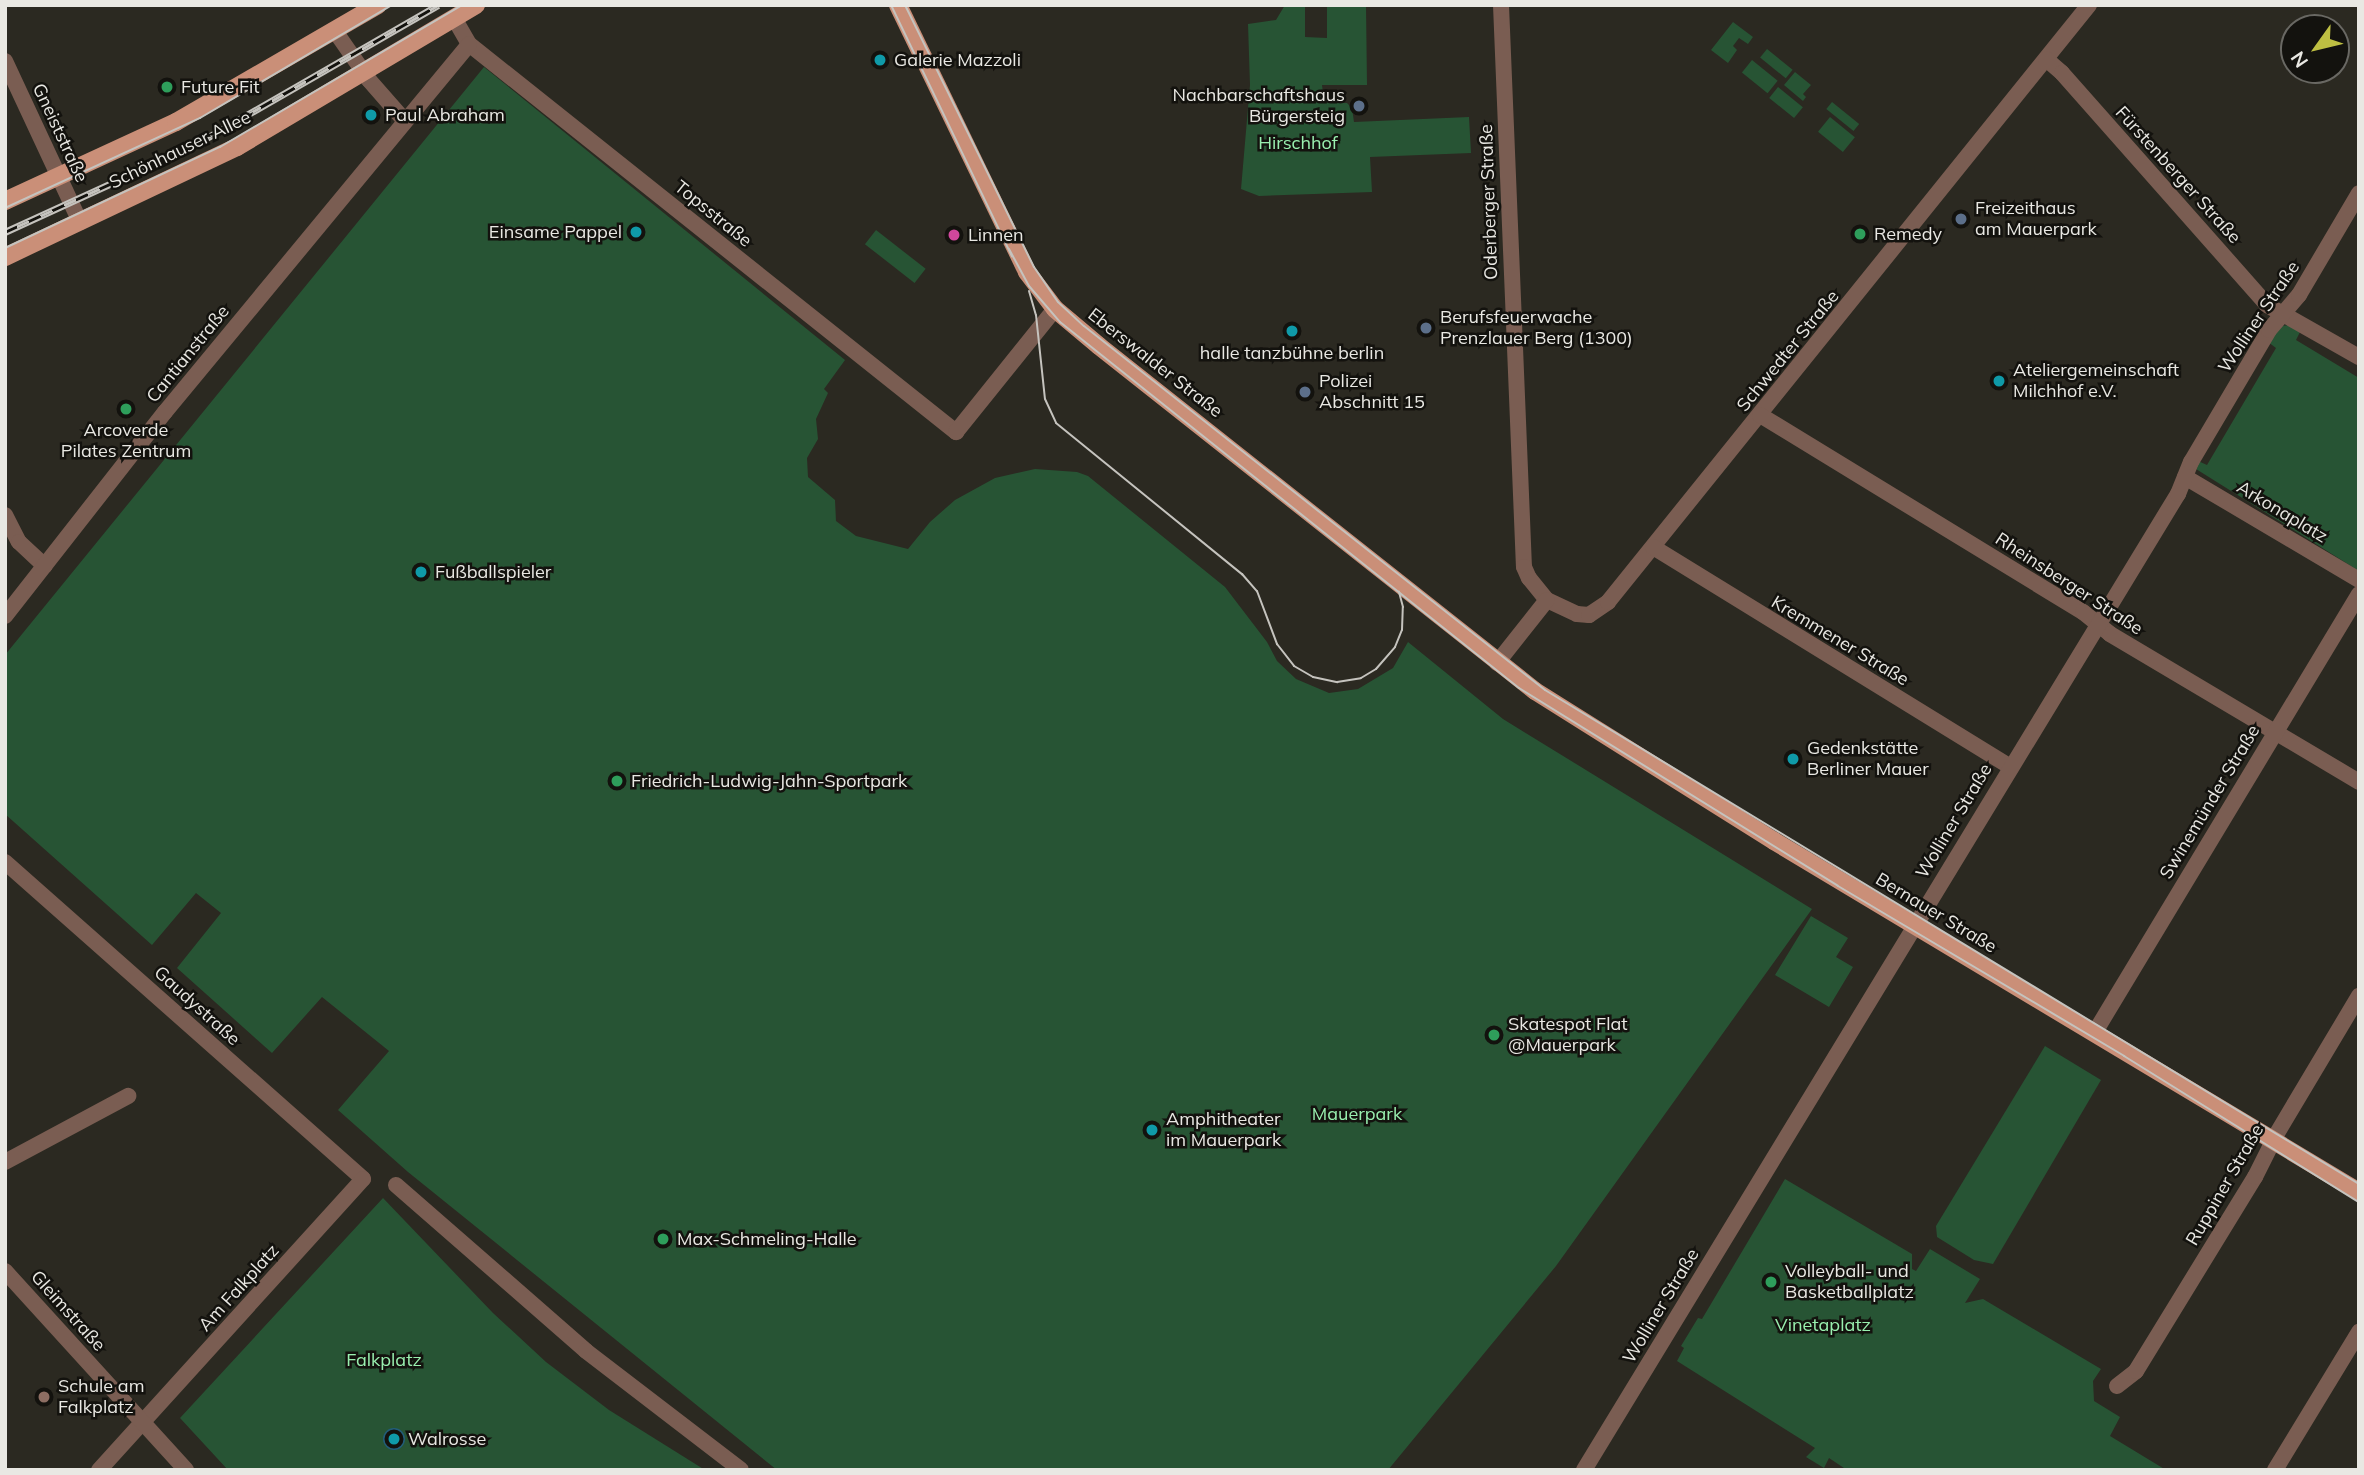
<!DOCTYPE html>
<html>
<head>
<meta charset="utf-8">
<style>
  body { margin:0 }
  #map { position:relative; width:2364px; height:1475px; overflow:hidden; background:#2b2921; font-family:Mulish,sans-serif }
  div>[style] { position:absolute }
  .green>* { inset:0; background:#275434; transform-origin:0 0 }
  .water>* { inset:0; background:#225d79 }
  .round { border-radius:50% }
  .minor>* { height:16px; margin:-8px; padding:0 8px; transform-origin:8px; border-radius:8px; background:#7a5d52 }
  .major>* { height:18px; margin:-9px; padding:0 9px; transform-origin:9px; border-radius:9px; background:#ca8f78 }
  .tram>* { height:2px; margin:-1px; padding:0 1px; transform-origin:1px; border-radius:1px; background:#c5c3be }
  .rail>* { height:7px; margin-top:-3.5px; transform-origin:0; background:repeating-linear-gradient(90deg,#13120e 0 13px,#c5c3be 0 26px); box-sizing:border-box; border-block:2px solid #c5c3be }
  .dots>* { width:19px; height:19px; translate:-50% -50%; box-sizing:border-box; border:4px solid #13120e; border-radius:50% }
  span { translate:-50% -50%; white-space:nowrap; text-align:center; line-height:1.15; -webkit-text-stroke:5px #13120e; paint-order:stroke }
  .poi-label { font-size:18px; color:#e9e8e3 }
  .left { translate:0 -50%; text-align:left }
  .right { translate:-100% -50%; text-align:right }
  .street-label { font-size:18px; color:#e9e8e3 }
  .park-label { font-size:18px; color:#99f0af }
  .frame { position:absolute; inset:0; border:7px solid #e9e8e3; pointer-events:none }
  .north { position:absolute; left:2280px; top:14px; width:70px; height:70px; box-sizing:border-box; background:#13120e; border:2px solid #696863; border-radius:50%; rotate:236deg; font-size:19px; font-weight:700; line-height:28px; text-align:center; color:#e9e8e3 }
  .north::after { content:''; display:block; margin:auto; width:24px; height:32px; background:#bebf42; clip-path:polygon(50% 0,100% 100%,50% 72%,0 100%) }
</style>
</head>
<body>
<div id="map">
  <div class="green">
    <div style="clip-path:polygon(1285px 5px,1305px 5px,1305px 37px,1327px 38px,1327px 5px,1366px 5px,1367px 85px,1322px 85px,1323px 93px,1329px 94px,1332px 103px,1347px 103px,1352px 108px,1354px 122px,1469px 117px,1471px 153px,1370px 157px,1372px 192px,1259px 196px,1241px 189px,1250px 85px,1248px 24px,1276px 20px)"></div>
    <div style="clip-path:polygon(1733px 22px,1753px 37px,1748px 44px,1739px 38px,1733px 46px,1737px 50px,1728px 63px,1711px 50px)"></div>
    <div style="left:1767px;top:49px;width:33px;height:11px;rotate:39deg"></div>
    <div style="left:1752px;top:60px;width:33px;height:16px;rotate:39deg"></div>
    <div style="clip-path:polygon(484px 67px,845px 360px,824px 389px,828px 393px,816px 419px,818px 439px,807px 458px,808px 477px,835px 500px,836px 521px,856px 536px,908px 549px,930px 522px,955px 500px,995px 478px,1035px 469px,1077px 472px,1088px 476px,1225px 587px,1267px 642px,1277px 661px,1296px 679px,1329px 693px,1358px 689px,1393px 668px,1408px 642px,1503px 719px,1812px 909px,1556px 1266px,1388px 1470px,777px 1470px,408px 1172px,338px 1110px,389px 1051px,322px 997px,272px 1053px,177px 968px,221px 913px,196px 893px,152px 945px,5px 814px,5px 655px)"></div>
    <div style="clip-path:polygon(1795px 72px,1811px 85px,1803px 94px,1806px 97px,1803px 101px,1784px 85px)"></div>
    <div style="left:1778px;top:87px;width:32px;height:14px;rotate:39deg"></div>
    <div style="left:1832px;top:102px;width:35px;height:9px;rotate:39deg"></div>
    <div style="left:1830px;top:117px;width:32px;height:19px;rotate:39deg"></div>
    <div style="left:876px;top:230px;width:63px;height:18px;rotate:38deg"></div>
    <div style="clip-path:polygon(2291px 325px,2301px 330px,2296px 340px,2359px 378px,2359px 571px,2196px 469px,2198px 461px,2207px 465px,2276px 348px,2268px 342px,2280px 326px)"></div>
    <div style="clip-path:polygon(1811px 916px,1848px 938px,1836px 957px,1853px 967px,1829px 1007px,1775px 975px)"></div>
    <div style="clip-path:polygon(2045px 1046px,2101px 1080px,1993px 1264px,1974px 1260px,1937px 1237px,1936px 1226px)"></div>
    <div style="clip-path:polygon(1785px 1179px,1912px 1254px,1912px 1269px,1916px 1271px,1930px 1249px,1980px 1279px,1965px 1303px,1983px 1299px,2101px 1369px,2093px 1381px,2094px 1401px,2120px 1417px,2110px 1436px,2166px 1470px,1847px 1470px,1829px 1458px,1824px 1468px,1806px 1457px,1815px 1448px,1677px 1361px,1684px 1348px,1681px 1346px,1698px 1318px,1702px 1319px)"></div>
    <div style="clip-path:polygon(383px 1198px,493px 1313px,546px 1362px,609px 1410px,705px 1470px,228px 1470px,180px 1418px)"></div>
  </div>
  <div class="water">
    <div class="round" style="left:383px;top:1428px;width:22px;height:22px"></div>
  </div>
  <div class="minor">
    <div style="left:1501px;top:5px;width:562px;rotate:87.66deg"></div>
    <div style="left:1524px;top:567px;width:12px;rotate:66deg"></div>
    <div style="left:1529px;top:578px;width:28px;rotate:51deg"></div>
    <div style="left:1547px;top:600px;width:33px;rotate:25deg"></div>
    <div style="left:1577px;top:614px;width:12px;rotate:5deg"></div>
    <div style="left:1589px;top:615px;width:23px;rotate:-34deg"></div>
    <div style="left:1608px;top:602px;width:767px;rotate:-51.14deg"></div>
    <div style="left:454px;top:18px;width:30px;rotate:60deg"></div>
    <div style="left:469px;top:44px;width:623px;rotate:38.54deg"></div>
    <div style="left:956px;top:432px;width:158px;rotate:-51.2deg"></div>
    <div style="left:335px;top:31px;width:60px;rotate:55.2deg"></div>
    <div style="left:369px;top:80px;width:53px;rotate:48.8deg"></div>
    <div style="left:2046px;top:59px;width:21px;rotate:41deg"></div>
    <div style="left:2062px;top:73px;width:310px;rotate:48.5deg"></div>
    <div style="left:2267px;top:305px;width:106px;rotate:29.5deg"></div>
    <div style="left:5px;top:61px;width:178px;rotate:65deg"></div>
    <div style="left:1760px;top:415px;width:378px;rotate:31.4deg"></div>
    <div style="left:2083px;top:612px;width:35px;rotate:39deg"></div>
    <div style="left:2110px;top:634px;width:290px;rotate:30.7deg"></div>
    <div style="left:2185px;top:477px;width:202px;rotate:30.6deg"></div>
    <div style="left:5px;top:515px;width:30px;rotate:63deg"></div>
    <div style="left:19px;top:542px;width:35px;rotate:43deg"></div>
    <div style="left:1653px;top:547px;width:418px;rotate:31.6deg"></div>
    <div style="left:5px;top:616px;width:259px;rotate:-51.9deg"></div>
    <div style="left:165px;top:412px;width:477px;rotate:-50.4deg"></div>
    <div style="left:1497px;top:663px;width:80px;rotate:-51.6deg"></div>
    <div style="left:5px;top:862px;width:478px;rotate:41.5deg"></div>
    <div style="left:363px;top:1179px;width:393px;rotate:132.2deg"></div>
    <div style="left:2095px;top:1032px;width:511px;rotate:-58.92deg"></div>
    <div style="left:5px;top:1162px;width:140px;rotate:-28.2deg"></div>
    <div style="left:396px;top:1185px;width:252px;rotate:41.1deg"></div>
    <div style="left:586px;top:1351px;width:195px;rotate:37.5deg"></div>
    <div style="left:5px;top:1271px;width:269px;rotate:47.7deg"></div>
    <div style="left:2117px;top:1386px;width:24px;rotate:-38deg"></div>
    <div style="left:2136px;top:1371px;width:228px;rotate:-58.5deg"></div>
    <div style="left:2255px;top:1177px;width:47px;rotate:-63.4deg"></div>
    <div style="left:2276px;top:1135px;width:162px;rotate:-59.2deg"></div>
    <div style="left:1584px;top:1470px;width:1143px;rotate:-58.68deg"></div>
    <div style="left:2178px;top:494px;width:35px;rotate:-68deg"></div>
    <div style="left:2191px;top:462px;width:153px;rotate:-59.4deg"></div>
    <div style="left:2269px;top:330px;width:46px;rotate:-49.4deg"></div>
    <div style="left:2299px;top:295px;width:118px;rotate:-59.5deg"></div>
    <div style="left:2275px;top:1470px;width:162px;rotate:-58.7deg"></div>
  </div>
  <div class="major">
    <div style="left:898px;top:5px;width:297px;rotate:64.2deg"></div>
    <div style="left:1027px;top:272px;width:46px;rotate:52.9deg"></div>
    <div style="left:1055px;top:309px;width:57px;rotate:40.1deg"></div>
    <div style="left:1099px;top:346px;width:556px;rotate:38.35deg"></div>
    <div style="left:1535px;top:691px;width:282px;rotate:32.1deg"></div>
    <div style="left:1774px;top:841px;width:682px;rotate:30.96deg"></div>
    <div style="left:5px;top:201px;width:188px;rotate:-24.8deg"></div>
    <div style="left:176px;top:122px;width:233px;rotate:-30.1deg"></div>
    <div style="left:5px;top:257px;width:257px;rotate:-25.4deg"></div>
    <div style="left:237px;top:147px;width:278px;rotate:-30.7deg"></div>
  </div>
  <div class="tram">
    <div style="left:891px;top:5px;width:279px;rotate:64.3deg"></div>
    <div style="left:905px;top:5px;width:292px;rotate:63.8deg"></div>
    <div style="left:1034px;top:267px;width:42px;rotate:55.6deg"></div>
    <div style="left:1058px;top:302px;width:35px;rotate:43deg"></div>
    <div style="left:1084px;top:326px;width:587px;rotate:38.29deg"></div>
    <div style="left:1545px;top:690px;width:952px;rotate:31.25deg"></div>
    <div style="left:5px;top:208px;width:215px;rotate:-24.8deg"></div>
    <div style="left:200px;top:118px;width:223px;rotate:-30.5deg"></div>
    <div style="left:5px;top:248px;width:238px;rotate:-25.2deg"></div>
    <div style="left:220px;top:147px;width:281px;rotate:-30.4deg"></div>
    <div style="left:1009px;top:249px;width:42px;rotate:61.6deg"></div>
    <div style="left:1029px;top:286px;width:48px;rotate:49.3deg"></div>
    <div style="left:1060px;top:322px;width:587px;rotate:38.57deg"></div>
    <div style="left:1519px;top:688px;width:375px;rotate:31.8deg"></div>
    <div style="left:1838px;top:886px;width:333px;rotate:30.7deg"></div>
    <div style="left:2124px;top:1056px;width:277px;rotate:31.9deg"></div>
    <div style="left:1029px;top:291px;width:25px;rotate:74deg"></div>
    <div style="left:1036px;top:315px;width:84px;rotate:83.9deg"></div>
    <div style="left:1045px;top:399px;width:26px;rotate:65deg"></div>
    <div style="left:1056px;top:423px;width:240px;rotate:39.1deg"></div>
    <div style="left:1242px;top:574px;width:23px;rotate:49deg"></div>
    <div style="left:1257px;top:591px;width:57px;rotate:69.3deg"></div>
    <div style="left:1277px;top:644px;width:28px;rotate:52deg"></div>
    <div style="left:1294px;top:666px;width:22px;rotate:30deg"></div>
    <div style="left:1313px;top:677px;width:25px;rotate:12deg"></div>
    <div style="left:1337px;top:682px;width:24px;rotate:-9deg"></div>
    <div style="left:1361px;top:678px;width:17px;rotate:-31deg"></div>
    <div style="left:1376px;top:669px;width:29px;rotate:-49deg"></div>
    <div style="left:1395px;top:647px;width:18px;rotate:-68deg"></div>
    <div style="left:1402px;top:630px;width:23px;rotate:-88deg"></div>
    <div style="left:1403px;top:607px;width:16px;rotate:-105deg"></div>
  </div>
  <div class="rail">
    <div style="left:5px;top:232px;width:207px;rotate:-24.6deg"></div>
    <div style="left:193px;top:146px;width:283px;rotate:-29.9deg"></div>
  </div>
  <div class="dots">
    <div style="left:880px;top:60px;background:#0f9aa8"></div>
    <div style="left:167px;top:87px;background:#2e9e5b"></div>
    <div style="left:1359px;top:106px;background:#5c6f8a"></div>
    <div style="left:371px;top:115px;background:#0f9aa8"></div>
    <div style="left:1961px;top:219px;background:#5c6f8a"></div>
    <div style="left:636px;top:232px;background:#0f9aa8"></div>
    <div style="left:1860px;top:234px;background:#2e9e5b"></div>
    <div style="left:954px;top:235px;background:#d1479c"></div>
    <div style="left:1426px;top:328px;background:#5c6f8a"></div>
    <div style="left:1292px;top:331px;background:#0f9aa8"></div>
    <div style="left:1999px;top:381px;background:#0f9aa8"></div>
    <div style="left:1305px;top:392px;background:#5c6f8a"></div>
    <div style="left:126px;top:409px;background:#2e9e5b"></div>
    <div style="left:421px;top:572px;background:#0f9aa8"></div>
    <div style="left:1793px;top:759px;background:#0f9aa8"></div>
    <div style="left:617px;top:781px;background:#2e9e5b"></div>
    <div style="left:1494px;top:1035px;background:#2e9e5b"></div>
    <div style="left:1152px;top:1130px;background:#0f9aa8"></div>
    <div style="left:663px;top:1239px;background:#2e9e5b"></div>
    <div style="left:1771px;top:1282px;background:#2e9e5b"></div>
    <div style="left:44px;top:1397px;background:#8d6e63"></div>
    <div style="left:394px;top:1439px;background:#0f9aa8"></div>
  </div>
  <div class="poi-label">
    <span class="left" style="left:894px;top:60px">Galerie Mazzoli</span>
    <span class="left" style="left:181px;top:87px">Future Fit</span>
    <span class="right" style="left:1345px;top:106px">Nachbarschaftshaus<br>Bürgersteig</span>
    <span class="left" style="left:385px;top:115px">Paul Abraham</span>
    <span class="left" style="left:1975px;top:219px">Freizeithaus<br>am Mauerpark</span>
    <span class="right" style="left:622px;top:232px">Einsame Pappel</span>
    <span class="left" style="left:1874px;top:234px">Remedy</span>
    <span class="left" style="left:968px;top:235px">Linnen</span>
    <span class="left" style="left:1440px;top:328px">Berufsfeuerwache<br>Prenzlauer Berg (1300)</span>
    <span style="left:1292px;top:353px">halle tanzbühne berlin</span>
    <span class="left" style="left:2013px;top:381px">Ateliergemeinschaft<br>Milchhof e.V.</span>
    <span class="left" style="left:1319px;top:392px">Polizei<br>Abschnitt 15</span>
    <span style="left:126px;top:441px">Arcoverde<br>Pilates Zentrum</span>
    <span class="left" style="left:435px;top:572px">Fußballspieler</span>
    <span class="left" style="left:1807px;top:759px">Gedenkstätte<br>Berliner Mauer</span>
    <span class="left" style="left:631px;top:781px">Friedrich-Ludwig-Jahn-Sportpark</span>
    <span class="left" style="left:1508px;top:1035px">Skatespot Flat<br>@Mauerpark</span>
    <span class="left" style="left:1166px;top:1130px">Amphitheater<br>im Mauerpark</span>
    <span class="left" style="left:677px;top:1239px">Max-Schmeling-Halle</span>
    <span class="left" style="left:1785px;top:1282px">Volleyball- und<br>Basketballplatz</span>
    <span class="left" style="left:58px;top:1397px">Schule am<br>Falkplatz</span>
    <span class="left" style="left:408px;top:1439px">Walrosse</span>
  </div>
  <div class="street-label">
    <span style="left:60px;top:133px;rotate:65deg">Gneiststraße</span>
    <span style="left:180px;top:150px;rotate:-26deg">Schönhauser Allee</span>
    <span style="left:2178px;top:175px;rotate:48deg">Fürstenberger Straße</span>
    <span style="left:1489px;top:202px;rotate:-92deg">Oderberger Straße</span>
    <span style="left:713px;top:214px;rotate:39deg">Topsstraße</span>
    <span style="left:2259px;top:317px;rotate:-56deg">Wolliner Straße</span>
    <span style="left:1788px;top:351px;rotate:-51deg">Schwedter Straße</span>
    <span style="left:188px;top:354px;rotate:-51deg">Cantianstraße</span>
    <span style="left:1155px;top:363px;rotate:38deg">Eberswalder Straße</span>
    <span style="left:2282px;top:512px;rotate:31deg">Arkonaplatz</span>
    <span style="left:2069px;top:584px;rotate:33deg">Rheinsberger Straße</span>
    <span style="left:1840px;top:641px;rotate:31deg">Kremmener Straße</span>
    <span style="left:2210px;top:802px;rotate:-59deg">Swinemünder Straße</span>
    <span style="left:1954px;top:821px;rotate:-59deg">Wolliner Straße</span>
    <span style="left:1936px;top:913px;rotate:31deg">Bernauer Straße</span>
    <span style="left:197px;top:1006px;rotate:42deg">Gaudystraße</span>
    <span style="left:2225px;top:1185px;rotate:-60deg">Ruppiner Straße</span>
    <span style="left:239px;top:1288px;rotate:-48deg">Am Falkplatz</span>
    <span style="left:1661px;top:1306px;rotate:-59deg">Wolliner Straße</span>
    <span style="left:68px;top:1311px;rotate:48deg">Gleimstraße</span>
  </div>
  <div class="park-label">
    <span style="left:1298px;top:143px">Hirschhof</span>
    <span style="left:1357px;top:1114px">Mauerpark</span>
    <span style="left:1823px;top:1325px">Vinetaplatz</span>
    <span style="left:384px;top:1360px">Falkplatz</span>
  </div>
  <div class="frame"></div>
  <div class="north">N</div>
</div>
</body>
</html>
